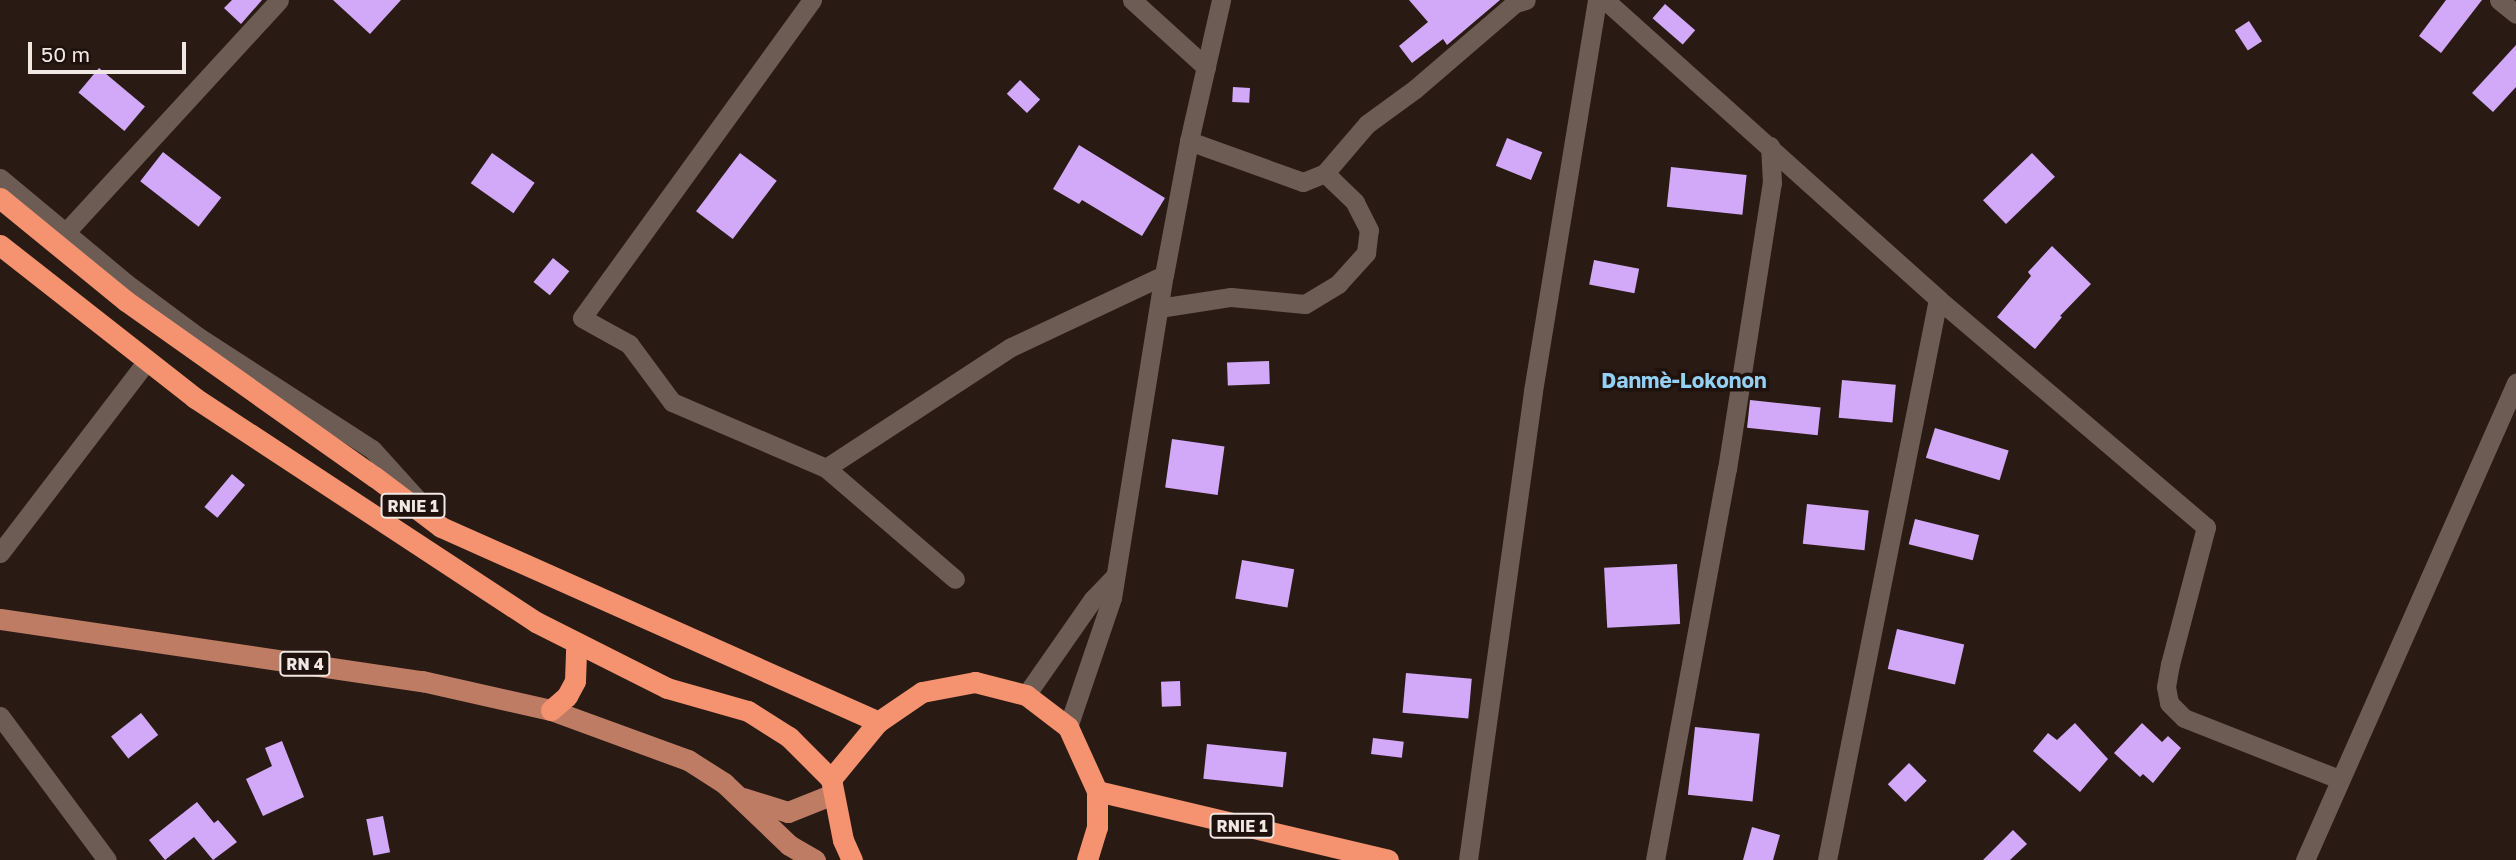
<!DOCTYPE html>
<html>
<head>
<meta charset="utf-8">
<style>
  body { margin:0 }
  #map { position:relative; width:2516px; height:860px; overflow:hidden; background:#291b14; font-family:"Golos Text",sans-serif }
  div>[style] { position:absolute }
  .building>* { inset:0; background:#d2a8f9; transform-origin:0 0 }
  .street>* { height:19px; margin:-9.5px; padding:0 9.5px; transform-origin:9.5px; border-radius:9.5px; background:#6d5c54 }
  .primary>* { height:21px; margin:-10.5px; padding:0 10.5px; transform-origin:10.5px; border-radius:10.5px; background:#bf7c64 }
  .highway>* { height:21px; margin:-10.5px; padding:0 10.5px; transform-origin:10.5px; border-radius:10.5px; background:#f5926f }
  span { translate:-50% -50%; white-space:nowrap; text-align:center; line-height:1.15; -webkit-text-stroke:7px #1f120c; paint-order:stroke }
  .shield-label span { padding:2px 5px; background:#1f120c; border:2px solid; border-radius:5px; -webkit-text-stroke-width:0 }
  .shield-label { font-size:16px; color:#f2e8e3; font-weight:700 }
  .quarter-label { font-size:21px; color:#94cff4; font-weight:700 }
  .scale { position:absolute; left:28px; top:42px; width:158px; height:32px; box-sizing:border-box; border:4px solid #f2e8e3; border-top:0; padding-left:9px; font-size:21px; line-height:24px; white-space:nowrap; color:#f2e8e3; -webkit-text-stroke:5px #1f120c; paint-order:stroke }
</style>
</head>
<body>
<div id="map">
  <div class="building">
    <div style="clip-path:polygon(232px 0,262px 0,241px 24px,224px 8px)"></div>
    <div style="clip-path:polygon(333px 0,401px 0,370px 34px)"></div>
    <div style="clip-path:polygon(1409px 0,1500px 0,1447px 45px,1443px 39px,1412px 63px,1399px 46px,1428px 22px)"></div>
    <div style="clip-path:polygon(2446px 0,2482px 0,2441px 53px,2419px 36px)"></div>
    <div style="left:1665px;top:4px;width:40px;height:19px;rotate:41deg"></div>
    <div style="left:2249px;top:21px;width:24px;height:17px;rotate:57deg"></div>
    <div style="clip-path:polygon(2516px 45px,2516px 87px,2493px 112px,2472px 93px)"></div>
    <div style="left:99px;top:68px;width:60px;height:32px;rotate:40deg"></div>
    <div style="left:1020px;top:80px;width:28px;height:19px;rotate:44deg"></div>
    <div style="left:1233px;top:87px;width:17px;height:15px;rotate:3deg"></div>
    <div style="left:1507px;top:138px;width:38px;height:30px;rotate:22deg"></div>
    <div style="clip-path:polygon(1079px 145px,1165px 198px,1142px 236px,1082px 200px,1079px 204px,1053px 189px)"></div>
    <div style="left:163px;top:152px;width:74px;height:37px;rotate:38deg"></div>
    <div style="left:492px;top:153px;width:52px;height:37px;rotate:35deg"></div>
    <div style="left:740px;top:153px;width:46px;height:73px;rotate:37deg"></div>
    <div style="left:2032px;top:153px;width:33px;height:68px;rotate:46deg"></div>
    <div style="left:1671px;top:167px;width:76px;height:40px;rotate:6deg"></div>
    <div style="clip-path:polygon(2052px 246px,2091px 284px,2060px 316px,2062px 317px,2035px 349px,1997px 317px,2031px 276px,2028px 272px)"></div>
    <div style="left:553px;top:258px;width:21px;height:31px;rotate:39deg"></div>
    <div style="left:1594px;top:260px;width:46px;height:25px;rotate:11deg"></div>
    <div style="left:1269px;top:361px;width:23px;height:42px;rotate:88deg"></div>
    <div style="left:1842px;top:380px;width:54px;height:38px;rotate:5deg"></div>
    <div style="left:1750px;top:400px;width:71px;height:28px;rotate:6deg"></div>
    <div style="left:1935px;top:428px;width:77px;height:31px;rotate:17deg"></div>
    <div style="left:1172px;top:439px;width:53px;height:49px;rotate:8deg"></div>
    <div style="left:232px;top:474px;width:17px;height:43px;rotate:40deg"></div>
    <div style="left:1807px;top:504px;width:62px;height:40px;rotate:6deg"></div>
    <div style="left:1915px;top:519px;width:66px;height:26px;rotate:14deg"></div>
    <div style="left:1242px;top:560px;width:53px;height:39px;rotate:10deg"></div>
    <div style="left:1677px;top:564px;width:60px;height:73px;rotate:87deg"></div>
    <div style="left:1897px;top:629px;width:69px;height:41px;rotate:13deg"></div>
    <div style="left:1406px;top:673px;width:66px;height:40px;rotate:5deg"></div>
    <div style="left:1180px;top:681px;width:25px;height:19px;rotate:88deg"></div>
    <div style="left:141px;top:713px;width:28px;height:38px;rotate:52deg"></div>
    <div style="clip-path:polygon(2075px 723px,2108px 759px,2080px 792px,2033px 751px,2048px 733px,2057px 740px)"></div>
    <div style="clip-path:polygon(2142px 723px,2162px 742px,2168px 736px,2181px 748px,2153px 783px,2143px 774px,2140px 777px,2114px 753px)"></div>
    <div style="left:1695px;top:727px;width:65px;height:68px;rotate:6deg"></div>
    <div style="left:1373px;top:738px;width:31px;height:16px;rotate:7deg"></div>
    <div style="clip-path:polygon(282px 741px,304px 797px,263px 816px,246px 779px,272px 766px,265px 748px)"></div>
    <div style="left:1207px;top:744px;width:80px;height:35px;rotate:6deg"></div>
    <div style="left:1909px;top:763px;width:25px;height:30px;rotate:45deg"></div>
    <div style="clip-path:polygon(197px 802px,214px 823px,218px 820px,237px 842px,213px 860px,194px 837px,165px 860px,149px 840px)"></div>
    <div style="left:383px;top:816px;width:37px;height:17px;rotate:79deg"></div>
    <div style="clip-path:polygon(1752px 827px,1780px 835px,1773px 860px,1743px 860px)"></div>
    <div style="clip-path:polygon(2013px 830px,2027px 844px,2010px 860px,1983px 860px)"></div>
  </div>
  <div class="street">
    <div style="left:812px;top:0;width:392px;rotate:125.9deg"></div>
    <div style="left:582px;top:318px;width:54px;rotate:29deg"></div>
    <div style="left:629px;top:344px;width:72px;rotate:53.4deg"></div>
    <div style="left:672px;top:402px;width:168px;rotate:23.2deg"></div>
    <div style="left:826px;top:468px;width:170px;rotate:40.7deg"></div>
    <div style="left:1132px;top:0;width:100px;rotate:42.2deg"></div>
    <div style="left:1605px;top:0;width:448px;rotate:41.9deg"></div>
    <div style="left:1938px;top:299px;width:352px;rotate:40.4deg"></div>
    <div style="left:2206px;top:527px;width:142px;rotate:104.7deg"></div>
    <div style="left:2170px;top:664px;width:23px;rotate:100deg"></div>
    <div style="left:2166px;top:687px;width:16px;rotate:79deg"></div>
    <div style="left:2169px;top:703px;width:21px;rotate:45deg"></div>
    <div style="left:2184px;top:718px;width:167px;rotate:21.5deg"></div>
    <div style="left:2499px;top:0;width:22px;rotate:39deg"></div>
    <div style="left:1189px;top:141px;width:121px;rotate:19.8deg"></div>
    <div style="left:1303px;top:182px;width:24px;rotate:-22deg"></div>
    <div style="left:1325px;top:173px;width:65px;rotate:-49.4deg"></div>
    <div style="left:1367px;top:124px;width:59px;rotate:-36.1deg"></div>
    <div style="left:1415px;top:89px;width:132px;rotate:-40.7deg"></div>
    <div style="left:1515px;top:3px;width:11px;rotate:-15deg"></div>
    <div style="left:0;top:178px;width:164px;rotate:39.8deg"></div>
    <div style="left:126px;top:283px;width:89px;rotate:36.7deg"></div>
    <div style="left:197px;top:336px;width:208px;rotate:32.9deg"></div>
    <div style="left:372px;top:449px;width:82px;rotate:48deg"></div>
    <div style="left:65px;top:233px;width:316px;rotate:-47.4deg"></div>
    <div style="left:1159px;top:308px;width:73px;rotate:-8.7deg"></div>
    <div style="left:1231px;top:297px;width:74px;rotate:5.4deg"></div>
    <div style="left:1305px;top:304px;width:39px;rotate:-31deg"></div>
    <div style="left:1338px;top:284px;width:42px;rotate:-47.9deg"></div>
    <div style="left:1366px;top:253px;width:23px;rotate:-83deg"></div>
    <div style="left:1369px;top:230px;width:31px;rotate:-117deg"></div>
    <div style="left:1355px;top:202px;width:42px;rotate:-136deg"></div>
    <div style="left:826px;top:468px;width:221px;rotate:-33.2deg"></div>
    <div style="left:1011px;top:347px;width:169px;rotate:-25.2deg"></div>
    <div style="left:0;top:553px;width:242px;rotate:-52.6deg"></div>
    <div style="left:1026px;top:695px;width:117px;rotate:-55.1deg"></div>
    <div style="left:1093px;top:599px;width:30px;rotate:-46deg"></div>
    <div style="left:0;top:716px;width:179px;rotate:53.4deg"></div>
    <div style="left:1068px;top:727px;width:136px;rotate:-71.2deg"></div>
    <div style="left:1112px;top:598px;width:327px;rotate:-80.9deg"></div>
    <div style="left:1164px;top:275px;width:136px;rotate:-79.4deg"></div>
    <div style="left:1189px;top:141px;width:145px;rotate:-77.2deg"></div>
    <div style="left:1468px;top:860px;width:473px;rotate:-82.1deg"></div>
    <div style="left:1533px;top:391px;width:396px;rotate:-80.7deg"></div>
    <div style="left:1655px;top:860px;width:398px;rotate:-79.6deg"></div>
    <div style="left:1727px;top:469px;width:290px;rotate:-81.1deg"></div>
    <div style="left:1772px;top:183px;width:37px;rotate:-93deg"></div>
    <div style="left:1827px;top:860px;width:572px;rotate:-78.81deg"></div>
    <div style="left:2305px;top:860px;width:522px;rotate:-66.14deg"></div>
  </div>
  <div class="primary">
    <div style="left:0;top:619px;width:427px;rotate:8.4deg"></div>
    <div style="left:422px;top:681px;width:132px;rotate:12.7deg"></div>
    <div style="left:551px;top:710px;width:146px;rotate:20.1deg"></div>
    <div style="left:688px;top:760px;width:43px;rotate:32.6deg"></div>
    <div style="left:724px;top:783px;width:90px;rotate:43.6deg"></div>
    <div style="left:789px;top:845px;width:30px;rotate:30deg"></div>
    <div style="left:743px;top:798px;width:47px;rotate:17.3deg"></div>
    <div style="left:788px;top:812px;width:48px;rotate:-21.8deg"></div>
  </div>
  <div class="highway">
    <div style="left:0;top:198px;width:163px;rotate:39.3deg"></div>
    <div style="left:126px;top:301px;width:305px;rotate:35.3deg"></div>
    <div style="left:375px;top:477px;width:83px;rotate:37.1deg"></div>
    <div style="left:441px;top:527px;width:479px;rotate:24deg"></div>
    <div style="left:0;top:245px;width:248px;rotate:38.1deg"></div>
    <div style="left:195px;top:398px;width:408px;rotate:33.3deg"></div>
    <div style="left:536px;top:622px;width:147px;rotate:26.7deg"></div>
    <div style="left:667px;top:688px;width:84px;rotate:15.9deg"></div>
    <div style="left:748px;top:711px;width:49px;rotate:32.4deg"></div>
    <div style="left:789px;top:737px;width:59px;rotate:45deg"></div>
    <div style="left:831px;top:779px;width:62px;rotate:78.9deg"></div>
    <div style="left:843px;top:840px;width:22px;rotate:66deg"></div>
    <div style="left:551px;top:710px;width:21px;rotate:-41deg"></div>
    <div style="left:567px;top:696px;width:17px;rotate:-62deg"></div>
    <div style="left:575px;top:681px;width:36px;rotate:-88deg"></div>
    <div style="left:831px;top:779px;width:74px;rotate:-50.5deg"></div>
    <div style="left:878px;top:722px;width:53px;rotate:-34.3deg"></div>
    <div style="left:922px;top:692px;width:54px;rotate:-10.7deg"></div>
    <div style="left:975px;top:682px;width:53px;rotate:14.3deg"></div>
    <div style="left:1026px;top:695px;width:53px;rotate:37.3deg"></div>
    <div style="left:1068px;top:727px;width:70px;rotate:65.6deg"></div>
    <div style="left:1097px;top:791px;width:36px;rotate:90deg"></div>
    <div style="left:1097px;top:827px;width:34px;rotate:107deg"></div>
    <div style="left:1097px;top:791px;width:299px;rotate:13.3deg"></div>
  </div>
  <div class="shield-label">
    <span style="left:413px;top:506px">RNIE 1</span>
    <span style="left:305px;top:664px">RN 4</span>
    <span style="left:1242px;top:826px">RNIE 1</span>
  </div>
  <div class="quarter-label">
    <span style="left:1684px;top:380px">Danmè-Lokonon</span>
  </div>
  <div class="scale">50 m</div>
</div>
</body>
</html>
